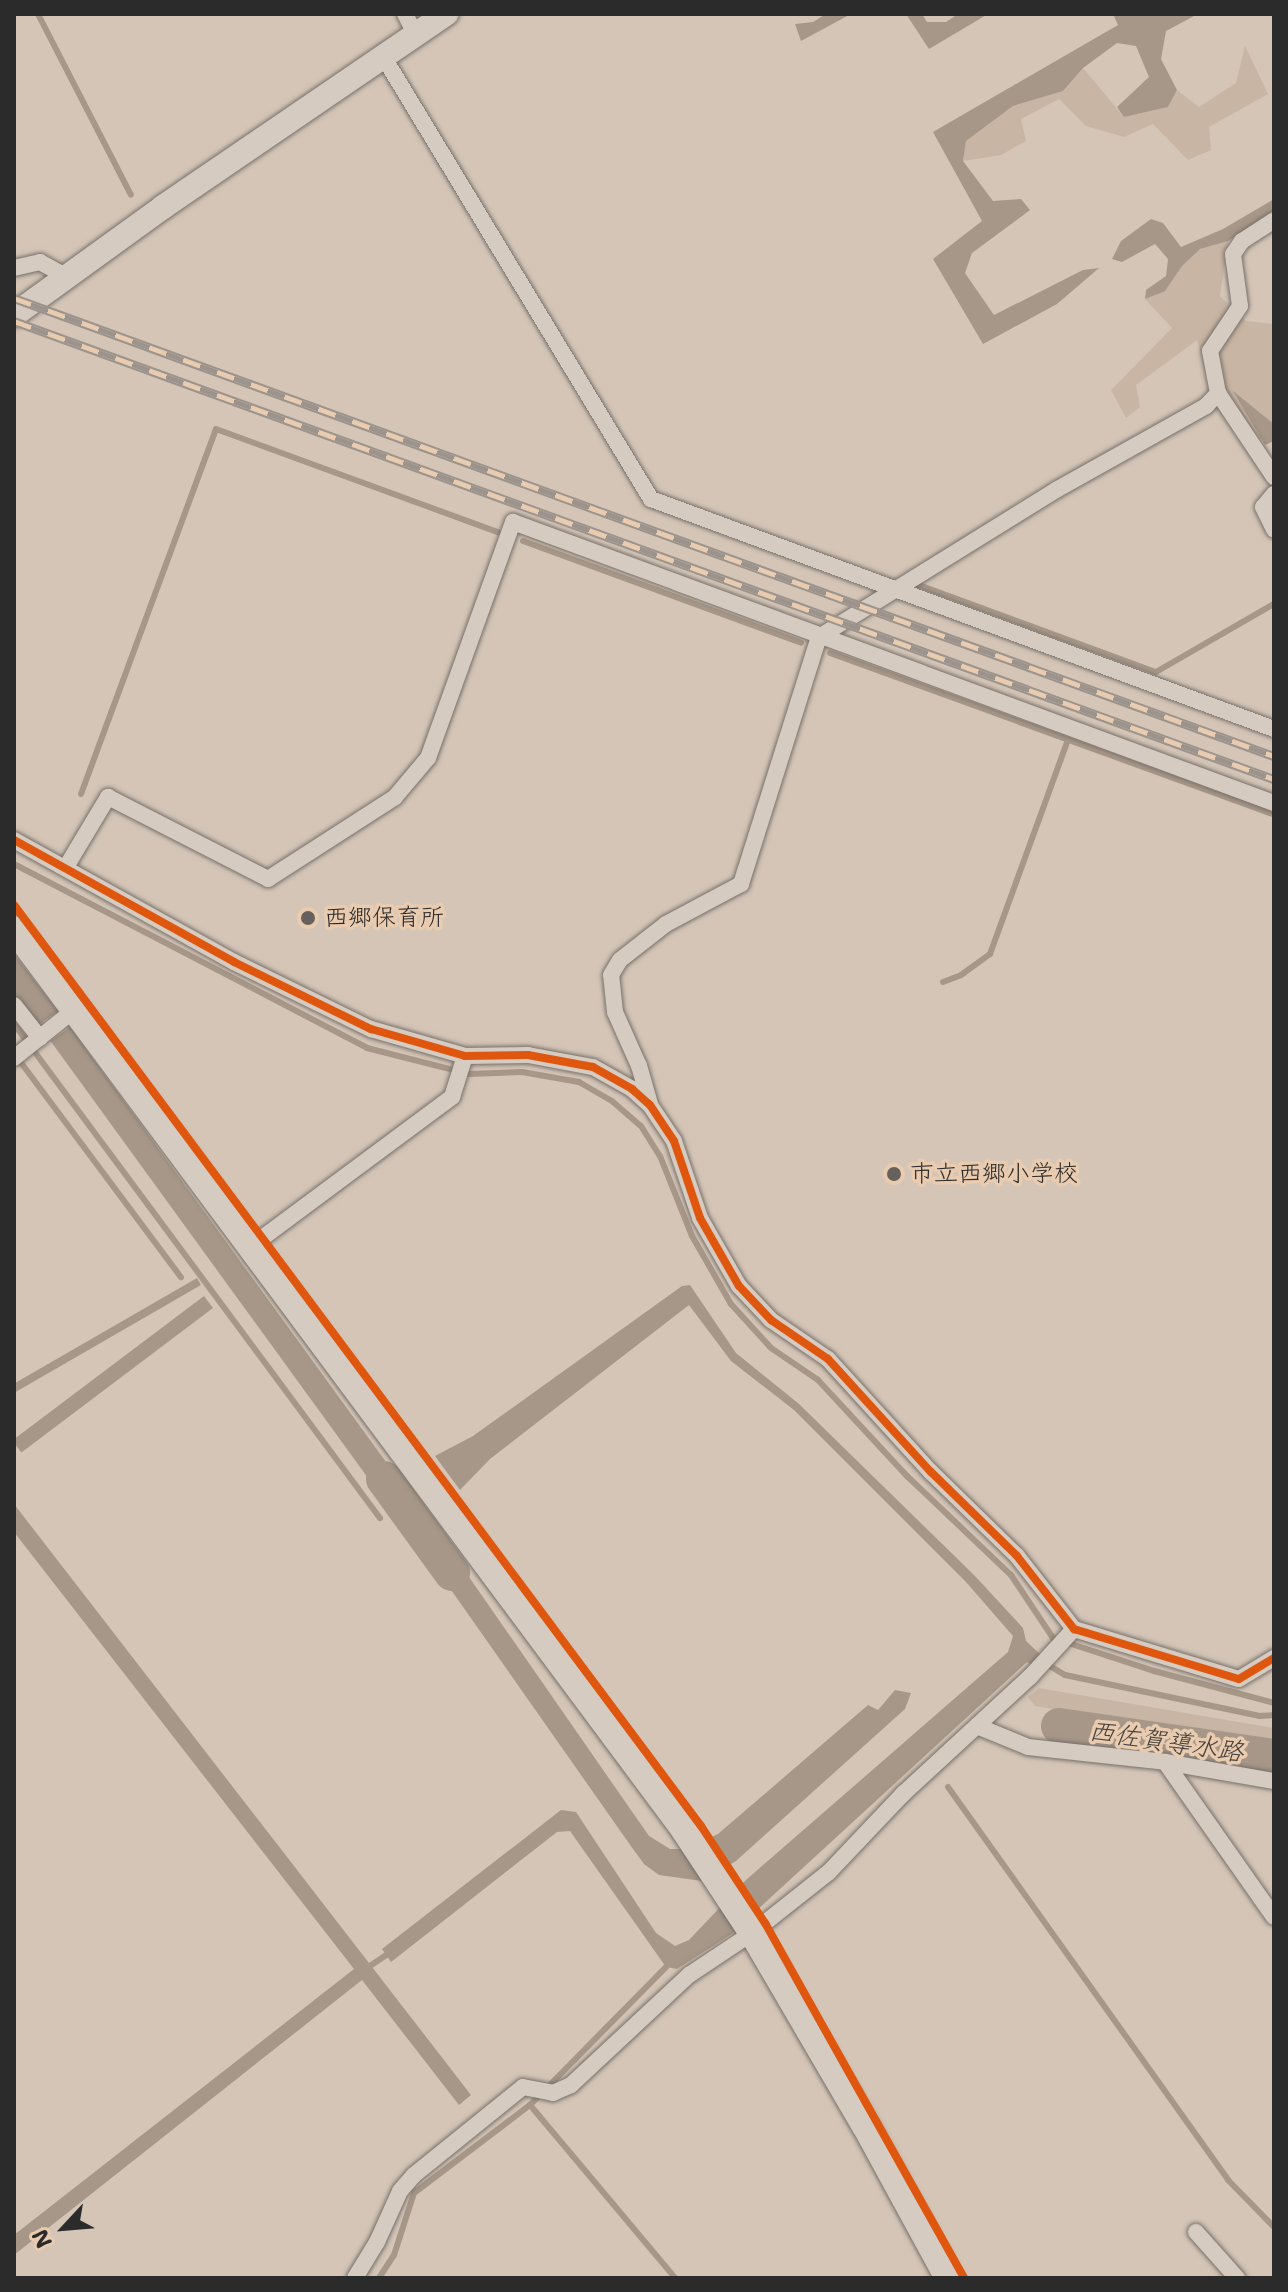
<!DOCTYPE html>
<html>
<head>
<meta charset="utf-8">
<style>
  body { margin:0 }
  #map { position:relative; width:1288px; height:2292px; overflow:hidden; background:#d4c5b7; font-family:"Shantell Sans","Klee One",sans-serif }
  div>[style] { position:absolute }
  .green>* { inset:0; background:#c9b5a3 }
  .water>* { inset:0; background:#a79788; transform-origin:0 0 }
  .stream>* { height:6px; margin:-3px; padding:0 3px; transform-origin:3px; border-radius:3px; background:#a79788 }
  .river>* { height:36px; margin:-18px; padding:0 18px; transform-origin:18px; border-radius:18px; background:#a79788 }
  .roads { filter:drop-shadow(0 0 2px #77706a) drop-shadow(0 0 2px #77706a) }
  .street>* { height:16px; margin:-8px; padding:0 8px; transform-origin:8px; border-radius:8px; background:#d6cbc0 }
  .secondary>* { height:24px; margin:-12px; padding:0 12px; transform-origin:12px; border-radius:12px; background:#d6cbc0 }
  .primary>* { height:26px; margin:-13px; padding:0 13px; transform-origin:13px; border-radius:13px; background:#d6cbc0 }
  .rail>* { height:9px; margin-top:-4.5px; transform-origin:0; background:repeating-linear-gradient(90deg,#e9cbaf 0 18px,#9c948c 0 36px); box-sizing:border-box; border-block:2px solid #9c948c }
  .cycleway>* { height:8px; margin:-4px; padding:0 4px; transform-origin:4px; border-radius:4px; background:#df570e }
  .dots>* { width:22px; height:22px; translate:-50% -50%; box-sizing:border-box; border:4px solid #e9cbaf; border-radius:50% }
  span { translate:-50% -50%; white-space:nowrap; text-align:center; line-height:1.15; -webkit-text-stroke:7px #e9cbaf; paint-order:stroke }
  .poi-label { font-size:24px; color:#2b2b2b }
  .left { translate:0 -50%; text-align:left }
  .water-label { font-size:26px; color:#45413d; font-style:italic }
  .frame { position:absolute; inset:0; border:16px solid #2b2b2b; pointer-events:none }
  .north { position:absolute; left:24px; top:2188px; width:80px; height:80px; -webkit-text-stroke:6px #e9cbaf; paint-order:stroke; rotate:244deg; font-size:22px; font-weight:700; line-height:32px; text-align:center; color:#2b2b2b }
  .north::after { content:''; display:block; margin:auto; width:28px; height:36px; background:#2b2b2b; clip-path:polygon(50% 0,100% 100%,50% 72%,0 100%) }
</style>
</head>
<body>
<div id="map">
  <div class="green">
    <div style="clip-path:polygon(1245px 46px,1268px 94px,1209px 127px,1211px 150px,1188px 160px,1153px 124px,1124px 137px,1086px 126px,1059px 99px,1021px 119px,1026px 141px,1001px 155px,963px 161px,966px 141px,1013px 106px,1063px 91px,1083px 68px,1124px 117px,1168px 107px,1177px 90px,1199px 107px,1236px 83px)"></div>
    <div style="clip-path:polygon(1228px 241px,1220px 296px,1246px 321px,1274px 324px,1274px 430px,1248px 447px,1217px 408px,1197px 340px,1136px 385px,1140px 407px,1126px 418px,1111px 390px,1172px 328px,1145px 299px,1165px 290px,1182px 265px,1200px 249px)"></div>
    <div style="clip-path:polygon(1039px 1688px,1274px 1728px,1274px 1746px,1035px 1706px,1028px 1697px)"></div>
  </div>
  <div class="water">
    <div style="clip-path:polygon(826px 14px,851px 14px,801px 41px,795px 24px,813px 22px)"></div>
    <div style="clip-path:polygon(906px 14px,922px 14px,927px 22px,946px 22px,958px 14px,988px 14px,929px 49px)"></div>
    <div style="clip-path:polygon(1113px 14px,1198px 14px,1166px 31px,1161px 59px,1177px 90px,1168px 107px,1124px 117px,1117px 107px,1149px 77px,1136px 46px,1117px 43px,1083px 68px,1063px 91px,1013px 106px,966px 141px,963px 161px,993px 201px,1021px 199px,1030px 210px,972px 253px,965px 273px,994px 315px,1083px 270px,1099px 268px,1057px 304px,983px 344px,933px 259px,982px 221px,933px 132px,1118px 25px)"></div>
    <div style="clip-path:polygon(1274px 199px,1274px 212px,1228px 241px,1200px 249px,1182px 266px,1165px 291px,1145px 299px,1146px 290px,1166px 276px,1168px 259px,1155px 244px,1122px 262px,1112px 259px,1121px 241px,1151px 219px,1163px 223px,1181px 247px,1223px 229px)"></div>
    <div style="clip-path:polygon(1233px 391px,1274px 424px,1274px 441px,1265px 445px)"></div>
    <div style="clip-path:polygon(14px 954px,58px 1011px,38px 1025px,14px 994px)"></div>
    <div style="left:70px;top:1027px;width:600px;height:24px;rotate:54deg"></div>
    <div style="left:197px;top:1278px;width:8px;height:232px;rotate:60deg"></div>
    <div style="clip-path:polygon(690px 1285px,736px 1353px,799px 1404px,974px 1575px,1023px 1628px,1026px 1641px,1042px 1656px,1033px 1666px,1027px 1662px,730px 1935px,677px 1969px,666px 1967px,570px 1831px,557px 1832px,391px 1962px,382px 1949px,561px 1810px,576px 1812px,656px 1933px,675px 1946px,689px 1940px,746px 1880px,1008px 1652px,1013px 1636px,966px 1582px,794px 1410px,731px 1361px,689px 1305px,490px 1459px,460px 1490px,435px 1456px,473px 1436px,682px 1286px)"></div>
    <div style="left:204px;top:1296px;width:15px;height:240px;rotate:53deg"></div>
    <div style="clip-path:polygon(14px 1504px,471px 2095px,459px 2105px,362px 1980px,14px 2255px,14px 2235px,354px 1969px,14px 1532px)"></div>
    <div style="clip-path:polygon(435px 1528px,649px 1836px,670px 1849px,687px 1849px,718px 1834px,868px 1705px,878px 1710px,895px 1690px,911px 1693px,905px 1709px,736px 1861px,702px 1881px,659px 1875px,644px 1864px,633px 1849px,416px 1540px)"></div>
  </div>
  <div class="stream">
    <div style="left:38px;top:14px;width:203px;rotate:62.8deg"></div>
    <div style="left:523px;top:541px;width:296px;rotate:20.1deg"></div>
    <div style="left:919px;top:585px;width:252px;rotate:20.2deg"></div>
    <div style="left:1156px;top:672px;width:136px;rotate:-30deg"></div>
    <div style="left:830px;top:653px;width:473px;rotate:20deg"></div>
    <div style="left:81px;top:794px;width:389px;rotate:-69.7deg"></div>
    <div style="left:216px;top:429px;width:300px;rotate:20.1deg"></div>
    <div style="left:14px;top:864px;width:398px;rotate:27.5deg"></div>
    <div style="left:367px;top:1048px;width:105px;rotate:14.3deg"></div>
    <div style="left:469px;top:1074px;width:53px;rotate:-2.2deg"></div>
    <div style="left:522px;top:1072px;width:58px;rotate:10deg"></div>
    <div style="left:579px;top:1082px;width:38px;rotate:30deg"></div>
    <div style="left:612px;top:1101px;width:38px;rotate:41deg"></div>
    <div style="left:641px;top:1126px;width:36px;rotate:58deg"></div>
    <div style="left:660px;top:1156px;width:86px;rotate:68.2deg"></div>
    <div style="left:692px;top:1236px;width:78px;rotate:60.2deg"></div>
    <div style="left:731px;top:1304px;width:59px;rotate:47.7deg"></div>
    <div style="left:771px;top:1348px;width:57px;rotate:34.2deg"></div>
    <div style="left:818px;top:1380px;width:131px;rotate:47.2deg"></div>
    <div style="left:907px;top:1476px;width:144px;rotate:43.6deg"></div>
    <div style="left:1011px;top:1575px;width:76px;rotate:56.3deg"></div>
    <div style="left:1053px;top:1638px;width:106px;rotate:18.1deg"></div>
    <div style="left:1154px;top:1671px;width:124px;rotate:14.9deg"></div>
    <div style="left:943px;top:982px;width:19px;rotate:-21deg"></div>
    <div style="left:961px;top:975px;width:36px;rotate:-36deg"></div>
    <div style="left:990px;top:954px;width:228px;rotate:-70deg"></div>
    <div style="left:14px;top:1024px;width:615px;rotate:53.47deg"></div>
    <div style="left:22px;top:1064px;width:266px;rotate:53.3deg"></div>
    <div style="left:1045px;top:1663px;width:23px;rotate:31deg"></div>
    <div style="left:1065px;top:1675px;width:199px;rotate:11.9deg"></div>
    <div style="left:1260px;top:1716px;width:14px;rotate:-4deg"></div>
    <div style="left:948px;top:1787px;width:483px;rotate:54.5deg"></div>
    <div style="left:1228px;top:2180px;width:66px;rotate:45.6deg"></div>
    <div style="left:367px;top:1968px;width:29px;rotate:-34deg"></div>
    <div style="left:530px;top:2105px;width:226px;rotate:50deg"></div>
    <div style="left:379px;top:2278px;width:27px;rotate:-57deg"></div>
    <div style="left:394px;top:2255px;width:65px;rotate:-72.1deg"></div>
    <div style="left:414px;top:2193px;width:146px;rotate:-37.2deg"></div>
    <div style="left:530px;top:2105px;width:194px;rotate:-45.4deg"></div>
  </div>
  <div class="river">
    <div style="left:384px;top:1479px;width:116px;rotate:54.1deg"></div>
    <div style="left:1059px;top:1726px;width:217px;rotate:8.2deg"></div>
  </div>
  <div class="roads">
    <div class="street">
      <div style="left:405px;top:14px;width:22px;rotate:63deg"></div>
      <div style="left:383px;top:56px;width:518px;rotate:58.83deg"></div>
      <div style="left:651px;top:499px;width:664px;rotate:20.26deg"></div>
      <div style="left:14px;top:268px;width:27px;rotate:-13deg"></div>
      <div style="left:40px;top:262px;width:31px;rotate:29deg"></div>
      <div style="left:1218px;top:393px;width:101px;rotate:56.3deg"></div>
      <div style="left:1274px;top:494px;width:17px;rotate:130deg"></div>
      <div style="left:1263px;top:507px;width:25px;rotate:64deg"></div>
      <div style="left:14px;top:840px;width:252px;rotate:29deg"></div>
      <div style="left:234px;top:962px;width:153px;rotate:26.1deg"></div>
      <div style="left:371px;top:1029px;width:98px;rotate:16deg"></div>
      <div style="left:465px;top:1056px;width:63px;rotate:-0.9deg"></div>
      <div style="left:528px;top:1055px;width:66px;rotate:10.5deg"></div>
      <div style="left:593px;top:1067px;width:45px;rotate:29.4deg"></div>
      <div style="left:632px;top:1089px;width:24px;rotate:42deg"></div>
      <div style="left:650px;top:1105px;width:43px;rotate:56.3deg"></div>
      <div style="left:674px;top:1141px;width:81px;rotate:71.3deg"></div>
      <div style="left:700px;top:1218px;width:78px;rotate:60.2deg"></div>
      <div style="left:739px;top:1286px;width:47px;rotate:46.7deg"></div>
      <div style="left:771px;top:1320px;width:69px;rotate:34.4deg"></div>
      <div style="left:828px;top:1359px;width:153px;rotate:47.7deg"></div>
      <div style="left:931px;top:1472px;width:120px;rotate:44.3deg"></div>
      <div style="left:1017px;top:1556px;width:93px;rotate:52deg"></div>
      <div style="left:1074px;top:1629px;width:172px;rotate:16.9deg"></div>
      <div style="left:1239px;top:1679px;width:41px;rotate:-31deg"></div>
      <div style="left:66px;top:867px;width:82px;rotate:-59deg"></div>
      <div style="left:108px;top:797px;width:180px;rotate:27.1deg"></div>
      <div style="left:268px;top:879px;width:151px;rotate:-32.8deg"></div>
      <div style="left:395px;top:797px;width:51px;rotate:-49.8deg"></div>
      <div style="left:428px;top:758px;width:251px;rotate:-70.2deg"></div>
      <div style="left:513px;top:522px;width:811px;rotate:20.27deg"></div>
      <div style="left:14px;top:1005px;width:42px;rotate:51.8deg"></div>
      <div style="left:14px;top:1058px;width:75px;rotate:-38.5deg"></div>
      <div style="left:650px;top:1104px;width:40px;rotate:-106deg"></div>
      <div style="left:639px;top:1066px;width:59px;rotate:-114deg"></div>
      <div style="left:615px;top:1012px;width:37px;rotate:-96deg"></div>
      <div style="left:611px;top:975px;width:17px;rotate:-59deg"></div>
      <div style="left:620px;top:960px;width:58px;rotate:-38deg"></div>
      <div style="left:666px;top:924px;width:85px;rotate:-28.1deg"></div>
      <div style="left:741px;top:884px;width:259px;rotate:-72.5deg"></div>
      <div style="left:819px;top:637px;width:279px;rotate:-31.8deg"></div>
      <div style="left:1056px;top:490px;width:172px;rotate:-29.2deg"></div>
      <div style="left:1206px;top:406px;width:18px;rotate:-47deg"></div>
      <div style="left:1218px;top:393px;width:43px;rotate:-100.8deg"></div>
      <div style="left:1210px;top:351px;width:54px;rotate:-56.3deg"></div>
      <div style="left:1240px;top:306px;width:52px;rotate:-97.7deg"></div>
      <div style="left:1233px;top:254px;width:16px;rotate:-55deg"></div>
      <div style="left:1242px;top:241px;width:38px;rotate:-33deg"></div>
      <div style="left:250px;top:1247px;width:252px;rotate:-36.6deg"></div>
      <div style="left:452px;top:1097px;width:43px;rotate:-72.4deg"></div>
      <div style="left:977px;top:1726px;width:55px;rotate:22.4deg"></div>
      <div style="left:1028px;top:1747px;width:138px;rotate:6.2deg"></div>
      <div style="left:1165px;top:1762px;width:111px;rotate:9.9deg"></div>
      <div style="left:1165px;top:1762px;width:189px;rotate:54.9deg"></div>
      <div style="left:1196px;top:2232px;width:62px;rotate:48.3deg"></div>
      <div style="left:355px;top:2278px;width:42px;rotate:-58.6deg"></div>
      <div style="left:377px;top:2242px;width:56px;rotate:-65.7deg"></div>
      <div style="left:400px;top:2191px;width:21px;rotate:-49deg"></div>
      <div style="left:414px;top:2175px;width:140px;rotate:-38.9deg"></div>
      <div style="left:523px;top:2087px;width:31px;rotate:11deg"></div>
      <div style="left:553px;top:2093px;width:20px;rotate:-24deg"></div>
      <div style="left:571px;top:2085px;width:161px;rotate:-43deg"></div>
      <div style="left:689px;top:1975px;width:76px;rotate:-33.7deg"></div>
      <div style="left:752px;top:1933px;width:98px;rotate:-38.4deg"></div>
      <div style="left:829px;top:1872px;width:108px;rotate:-46.5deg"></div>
      <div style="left:903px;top:1794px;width:173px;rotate:-42.7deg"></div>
      <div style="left:1030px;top:1677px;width:65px;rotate:-47.5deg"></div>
    </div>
    <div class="secondary">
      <div style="left:14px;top:315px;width:184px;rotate:-35.9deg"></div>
      <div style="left:163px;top:207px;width:343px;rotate:-34.3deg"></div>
    </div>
    <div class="primary">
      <div style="left:14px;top:929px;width:1123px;rotate:53.36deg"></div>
      <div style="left:684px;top:1830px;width:123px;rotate:56.6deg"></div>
      <div style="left:752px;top:1933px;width:224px;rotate:59.7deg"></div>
      <div style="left:865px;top:2126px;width:173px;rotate:61.4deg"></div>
    </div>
  </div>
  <div class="rail">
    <div style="left:14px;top:298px;width:1341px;rotate:19.98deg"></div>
    <div style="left:14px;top:321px;width:1341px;rotate:19.98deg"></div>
  </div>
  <div class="cycleway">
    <div style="left:14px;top:840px;width:252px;rotate:29deg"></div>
    <div style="left:234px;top:962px;width:153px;rotate:26.1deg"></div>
    <div style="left:371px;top:1029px;width:98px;rotate:16deg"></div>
    <div style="left:465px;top:1056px;width:63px;rotate:-0.9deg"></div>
    <div style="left:528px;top:1055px;width:66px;rotate:10.5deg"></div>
    <div style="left:593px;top:1067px;width:45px;rotate:29.4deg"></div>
    <div style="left:632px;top:1089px;width:24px;rotate:42deg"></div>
    <div style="left:650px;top:1105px;width:43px;rotate:56.3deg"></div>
    <div style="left:674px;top:1141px;width:81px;rotate:71.3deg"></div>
    <div style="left:700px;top:1218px;width:78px;rotate:60.2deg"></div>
    <div style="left:739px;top:1286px;width:47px;rotate:46.7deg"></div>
    <div style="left:771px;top:1320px;width:69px;rotate:34.4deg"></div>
    <div style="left:828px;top:1359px;width:153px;rotate:47.7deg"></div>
    <div style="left:931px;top:1472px;width:120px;rotate:44.3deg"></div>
    <div style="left:1017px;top:1556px;width:93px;rotate:52deg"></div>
    <div style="left:1074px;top:1629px;width:172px;rotate:16.9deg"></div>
    <div style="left:1239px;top:1679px;width:41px;rotate:-31deg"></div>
    <div style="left:14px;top:905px;width:1149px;rotate:53.28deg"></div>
    <div style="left:701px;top:1826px;width:116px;rotate:56.6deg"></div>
    <div style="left:765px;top:1923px;width:407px;rotate:60.7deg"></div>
  </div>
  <div class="dots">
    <div style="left:308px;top:918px;background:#66615c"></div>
    <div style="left:894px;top:1174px;background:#66615c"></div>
  </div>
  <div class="poi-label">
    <span class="left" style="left:324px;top:918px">西郷保育所</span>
    <span class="left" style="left:910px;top:1174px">市立西郷小学校</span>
  </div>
  <div class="water-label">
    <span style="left:1166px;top:1741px;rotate:8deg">西佐賀導水路</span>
  </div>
  <div class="frame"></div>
  <div class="north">N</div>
</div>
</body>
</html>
